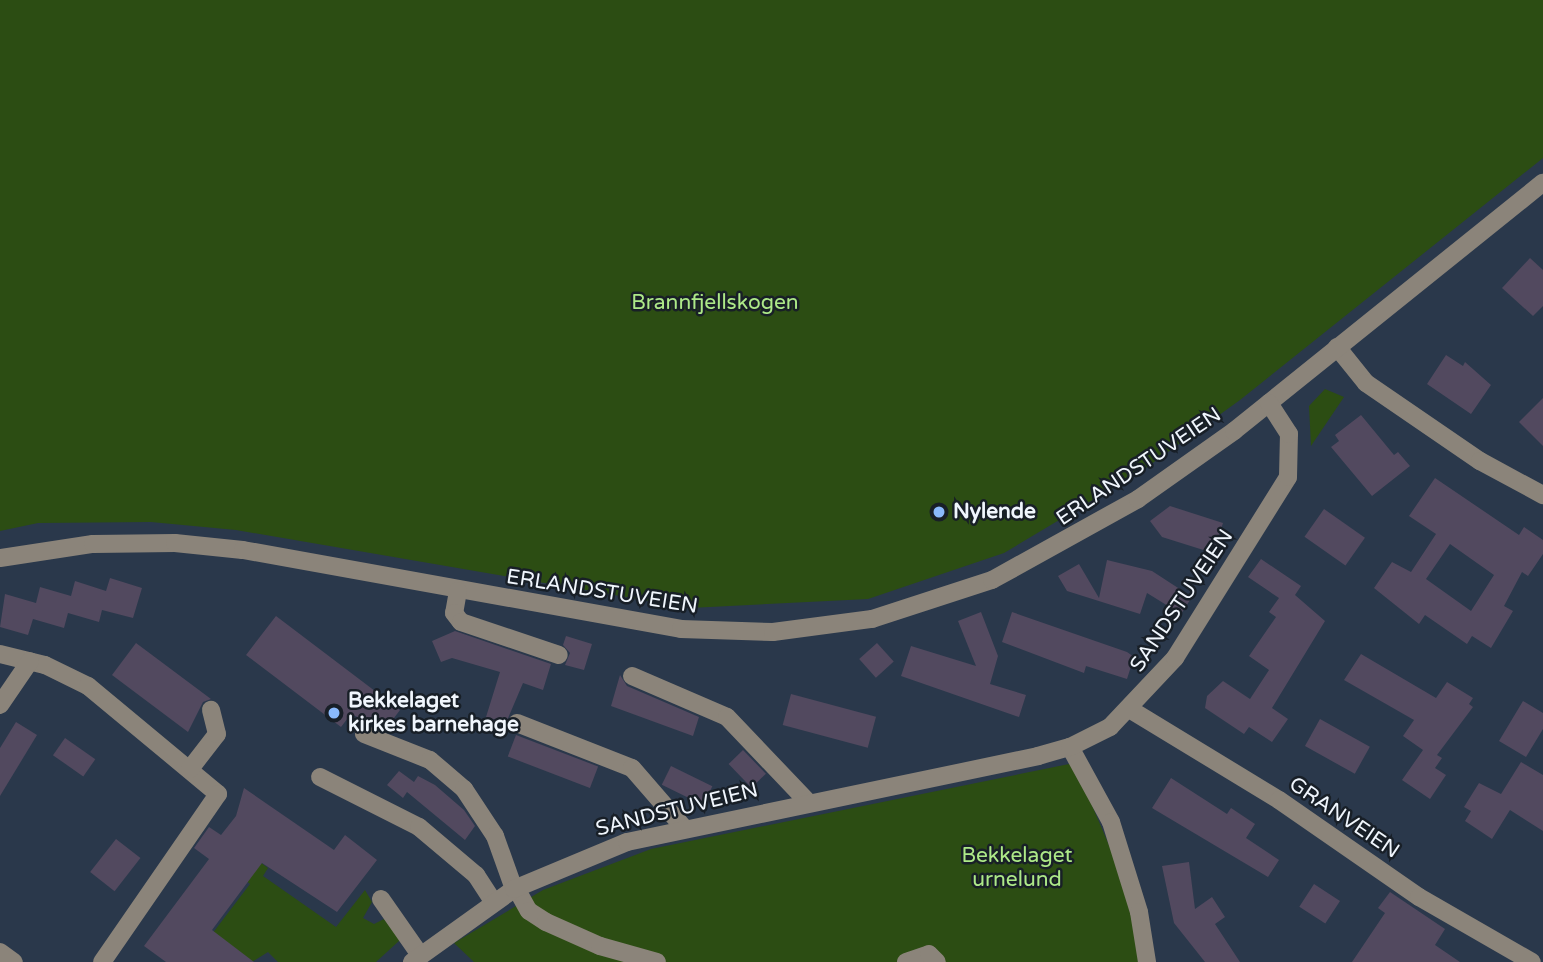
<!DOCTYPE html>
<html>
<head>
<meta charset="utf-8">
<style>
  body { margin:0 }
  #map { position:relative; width:1543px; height:962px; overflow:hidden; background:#2a384b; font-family:"Varela Round",sans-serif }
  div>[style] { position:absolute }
  .green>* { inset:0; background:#2c4d13 }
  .building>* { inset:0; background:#52495f; transform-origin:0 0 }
  .minor>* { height:18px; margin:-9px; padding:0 9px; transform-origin:9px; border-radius:9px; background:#8b847a }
  .dots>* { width:19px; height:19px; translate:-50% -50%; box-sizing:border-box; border:4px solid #181f27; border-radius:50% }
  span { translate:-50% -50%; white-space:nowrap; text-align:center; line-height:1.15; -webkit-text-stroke:5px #181f27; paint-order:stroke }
  .park-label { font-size:21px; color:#ade988 }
  .street-label { font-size:21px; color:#f0f6fd }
  .poi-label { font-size:21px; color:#f0f6fd; font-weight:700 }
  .left { translate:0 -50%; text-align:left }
</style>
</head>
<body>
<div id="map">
  <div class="green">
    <div style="clip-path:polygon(0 0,1543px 0,1543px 158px,1240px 400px,1143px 470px,1004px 553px,868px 599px,690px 608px,236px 530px,151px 522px,38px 523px,0 531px)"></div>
    <div style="clip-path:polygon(1325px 389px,1344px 397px,1311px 446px,1309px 406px)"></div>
    <div style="clip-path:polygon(1074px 763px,1134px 904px,1139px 962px,474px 962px,454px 943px,543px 890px,651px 849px)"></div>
    <div style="clip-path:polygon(260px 862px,268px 868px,263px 876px,336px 927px,365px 890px,372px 902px,363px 918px,374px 924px,384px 919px,400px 940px,376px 962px,278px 962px,268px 952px,252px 962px,212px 934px,250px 884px,227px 866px)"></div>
  </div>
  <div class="building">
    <div style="clip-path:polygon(1530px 258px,1543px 270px,1543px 306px,1533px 316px,1502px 288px)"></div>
    <div style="clip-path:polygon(1446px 355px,1463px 366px,1465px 362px,1491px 385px,1471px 414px,1427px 384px)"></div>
    <div style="clip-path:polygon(1543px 398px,1543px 446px,1519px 422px)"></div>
    <div style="clip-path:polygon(1361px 415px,1394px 455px,1398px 452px,1410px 466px,1372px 496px,1331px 447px,1339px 441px,1335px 435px)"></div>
    <div style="clip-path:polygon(evenodd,1435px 478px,1519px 535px,1524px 527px,1543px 540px,1543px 554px,1528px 576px,1522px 572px,1504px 606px,1513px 611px,1491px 648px,1472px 636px,1467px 644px,1425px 615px,1419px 624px,1374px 588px,1392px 562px,1411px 572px,1436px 534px,1409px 516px,1435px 478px,1450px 544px,1494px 575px,1471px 611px,1426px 579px,1450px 544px)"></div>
    <div style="clip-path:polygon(1170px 506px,1223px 523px,1213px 553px,1162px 537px,1150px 521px)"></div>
    <div style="left:1324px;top:509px;width:50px;height:34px;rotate:35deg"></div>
    <div style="clip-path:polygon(1261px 559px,1301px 586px,1295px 595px,1325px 621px,1272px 708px,1288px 719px,1272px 742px,1249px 727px,1244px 734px,1205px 708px,1207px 696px,1223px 681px,1250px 699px,1269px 670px,1249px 656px,1276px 617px,1269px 612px,1279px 598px,1248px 577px)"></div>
    <div style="clip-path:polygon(1107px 560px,1152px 571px,1192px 597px,1181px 614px,1147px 593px,1140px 614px,1067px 591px,1058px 576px,1079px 564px,1099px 598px)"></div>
    <div style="clip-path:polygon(110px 578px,142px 588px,133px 618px,102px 610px,99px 622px,68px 613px,64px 628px,33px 619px,28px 635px,0 627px,5px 594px,36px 603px,40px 587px,71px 596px,75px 581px,106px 591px)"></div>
    <div style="clip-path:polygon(981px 612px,998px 656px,990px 684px,1026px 695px,1019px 717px,901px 676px,911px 646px,976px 666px,958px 621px)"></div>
    <div style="clip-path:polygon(1012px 612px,1127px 652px,1134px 657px,1127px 679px,1086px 666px,1084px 673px,1002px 642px)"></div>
    <div style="clip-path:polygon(276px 616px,400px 710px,385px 730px,351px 714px,341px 727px,246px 655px)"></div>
    <div style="clip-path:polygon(455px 631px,551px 664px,543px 690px,523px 683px,506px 723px,486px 717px,500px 672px,452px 658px,441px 662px,432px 641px)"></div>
    <div style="clip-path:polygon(566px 636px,592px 644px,584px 670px,565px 665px,570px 653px,563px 645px)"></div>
    <div style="clip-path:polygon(136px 643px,211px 699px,203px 702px,188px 732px,112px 675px)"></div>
    <div style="left:877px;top:643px;width:25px;height:24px;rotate:48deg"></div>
    <div style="clip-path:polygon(1361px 654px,1436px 698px,1447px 682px,1473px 698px,1469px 704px,1473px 707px,1437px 755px,1442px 758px,1435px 768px,1446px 775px,1430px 799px,1402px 780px,1423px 750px,1403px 736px,1414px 720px,1344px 680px)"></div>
    <div style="clip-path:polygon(620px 675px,627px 686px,699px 717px,693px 736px,611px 706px)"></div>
    <div style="left:791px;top:694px;width:88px;height:32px;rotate:15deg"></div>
    <div style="clip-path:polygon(1523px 701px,1543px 713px,1543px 729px,1526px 757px,1499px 741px)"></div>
    <div style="left:1320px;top:719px;width:57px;height:31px;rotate:29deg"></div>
    <div style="clip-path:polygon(16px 722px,37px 735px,0 796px,0 748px)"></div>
    <div style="left:516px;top:735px;width:88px;height:23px;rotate:21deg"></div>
    <div style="left:65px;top:738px;width:37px;height:21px;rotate:35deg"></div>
    <div style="left:743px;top:750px;width:33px;height:20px;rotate:46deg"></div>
    <div style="clip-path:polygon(1521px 762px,1543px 775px,1543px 831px,1510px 810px,1492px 839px,1465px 821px,1471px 811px,1464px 807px,1479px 783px,1501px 794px)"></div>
    <div style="left:671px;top:766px;width:46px;height:21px;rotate:26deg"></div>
    <div style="clip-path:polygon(399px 771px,414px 782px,418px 776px,435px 785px,464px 810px,475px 826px,465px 840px,407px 792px,403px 798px,387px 785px)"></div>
    <div style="clip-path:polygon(1171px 778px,1227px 814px,1231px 808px,1255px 824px,1246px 838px,1279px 860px,1268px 877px,1152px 808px)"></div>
    <div style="clip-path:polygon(244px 788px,334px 850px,345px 835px,377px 860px,337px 912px,262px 863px,212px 930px,254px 962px,166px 962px,144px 946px,209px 859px,194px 848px,209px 827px,221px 835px,236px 816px)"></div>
    <div style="left:116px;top:839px;width:31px;height:42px;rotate:38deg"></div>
    <div style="clip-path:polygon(1189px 862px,1195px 909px,1212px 897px,1225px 917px,1215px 924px,1240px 962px,1205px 962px,1174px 923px,1162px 866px)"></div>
    <div style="left:1314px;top:884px;width:31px;height:27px;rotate:33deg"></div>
    <div style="clip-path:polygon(1390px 892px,1445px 929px,1435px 945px,1460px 962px,1352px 962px,1385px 913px,1378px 908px)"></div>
  </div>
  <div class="minor">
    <div style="left:1337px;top:347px;width:46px;rotate:51.1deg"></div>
    <div style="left:1366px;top:383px;width:138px;rotate:34.4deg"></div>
    <div style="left:1480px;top:461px;width:72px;rotate:28.4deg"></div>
    <div style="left:0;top:558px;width:94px;rotate:-8.6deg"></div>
    <div style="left:93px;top:544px;width:82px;rotate:-0.7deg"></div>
    <div style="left:175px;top:543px;width:68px;rotate:5.9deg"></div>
    <div style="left:243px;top:550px;width:445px;rotate:10.2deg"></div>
    <div style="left:681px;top:629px;width:92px;rotate:1.9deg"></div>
    <div style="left:773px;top:632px;width:100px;rotate:-7.5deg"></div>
    <div style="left:872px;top:619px;width:126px;rotate:-18deg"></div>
    <div style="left:992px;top:580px;width:167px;rotate:-29deg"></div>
    <div style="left:1138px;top:499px;width:118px;rotate:-35.3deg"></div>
    <div style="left:1234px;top:431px;width:396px;rotate:-38.8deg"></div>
    <div style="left:458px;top:591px;width:22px;rotate:100deg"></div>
    <div style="left:454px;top:613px;width:11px;rotate:52deg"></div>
    <div style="left:461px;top:622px;width:103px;rotate:18.6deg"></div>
    <div style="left:0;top:654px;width:46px;rotate:13.7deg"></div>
    <div style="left:45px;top:665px;width:48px;rotate:26deg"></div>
    <div style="left:88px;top:686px;width:169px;rotate:39.7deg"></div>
    <div style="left:218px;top:794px;width:204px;rotate:124.6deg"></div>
    <div style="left:632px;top:676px;width:103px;rotate:23.3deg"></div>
    <div style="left:727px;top:717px;width:117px;rotate:46.4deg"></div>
    <div style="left:0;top:705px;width:53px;rotate:-55.7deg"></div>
    <div style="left:1131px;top:710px;width:173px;rotate:31.3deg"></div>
    <div style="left:1279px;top:800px;width:170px;rotate:34.7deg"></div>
    <div style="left:1419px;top:897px;width:130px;rotate:29.9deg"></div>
    <div style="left:517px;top:723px;width:123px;rotate:21.4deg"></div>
    <div style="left:632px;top:768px;width:79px;rotate:49.1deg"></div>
    <div style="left:364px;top:734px;width:71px;rotate:21.5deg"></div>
    <div style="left:430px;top:760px;width:45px;rotate:40.5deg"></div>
    <div style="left:464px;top:789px;width:56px;rotate:56.6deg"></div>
    <div style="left:495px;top:836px;width:56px;rotate:70.3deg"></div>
    <div style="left:1070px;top:747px;width:85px;rotate:61.3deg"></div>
    <div style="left:1111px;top:822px;width:94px;rotate:72.7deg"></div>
    <div style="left:1139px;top:912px;width:51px;rotate:80.9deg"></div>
    <div style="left:190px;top:769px;width:44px;rotate:-52.4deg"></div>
    <div style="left:217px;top:734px;width:25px;rotate:-104deg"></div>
    <div style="left:320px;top:777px;width:111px;rotate:26.8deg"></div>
    <div style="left:419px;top:827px;width:75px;rotate:40.1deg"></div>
    <div style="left:476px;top:875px;width:31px;rotate:57deg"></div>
    <div style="left:516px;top:888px;width:26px;rotate:61deg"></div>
    <div style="left:529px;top:911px;width:20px;rotate:33deg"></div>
    <div style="left:546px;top:922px;width:59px;rotate:24deg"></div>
    <div style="left:600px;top:946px;width:59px;rotate:15.7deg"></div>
    <div style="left:381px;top:899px;width:68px;rotate:55.1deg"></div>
    <div style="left:0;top:952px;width:17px;rotate:36deg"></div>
    <div style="left:412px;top:962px;width:125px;rotate:-35.6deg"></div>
    <div style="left:514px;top:889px;width:122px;rotate:-22.6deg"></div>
    <div style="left:627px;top:842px;width:420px;rotate:-11.8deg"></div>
    <div style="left:1038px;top:756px;width:33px;rotate:-16deg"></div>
    <div style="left:1070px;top:747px;width:45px;rotate:-26.6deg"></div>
    <div style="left:1110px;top:727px;width:95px;rotate:-46.7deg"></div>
    <div style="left:1175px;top:658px;width:213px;rotate:-58deg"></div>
    <div style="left:1288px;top:477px;width:43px;rotate:-88.7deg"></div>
    <div style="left:1289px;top:434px;width:37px;rotate:-123deg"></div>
    <div style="left:906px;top:962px;width:24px;rotate:-19deg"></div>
    <div style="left:929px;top:954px;width:11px;rotate:45deg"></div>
  </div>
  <div class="dots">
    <div style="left:939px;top:512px;background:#8abafc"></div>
    <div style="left:334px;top:713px;background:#8abafc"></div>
  </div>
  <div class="park-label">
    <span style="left:715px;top:303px">Brannfjellskogen</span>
    <span style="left:1017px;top:868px">Bekkelaget<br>urnelund</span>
  </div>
  <div class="street-label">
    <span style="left:1139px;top:467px;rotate:-34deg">ERLANDSTUVEIEN</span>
    <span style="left:602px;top:592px;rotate:9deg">ERLANDSTUVEIEN</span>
    <span style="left:1182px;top:601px;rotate:-56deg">SANDSTUVEIEN</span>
    <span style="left:677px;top:810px;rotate:-14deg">SANDSTUVEIEN</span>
    <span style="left:1344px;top:818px;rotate:34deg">GRANVEIEN</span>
  </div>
  <div class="poi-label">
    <span class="left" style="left:953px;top:512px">Nylende</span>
    <span class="left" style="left:348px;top:713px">Bekkelaget<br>kirkes barnehage</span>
  </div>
</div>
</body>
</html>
